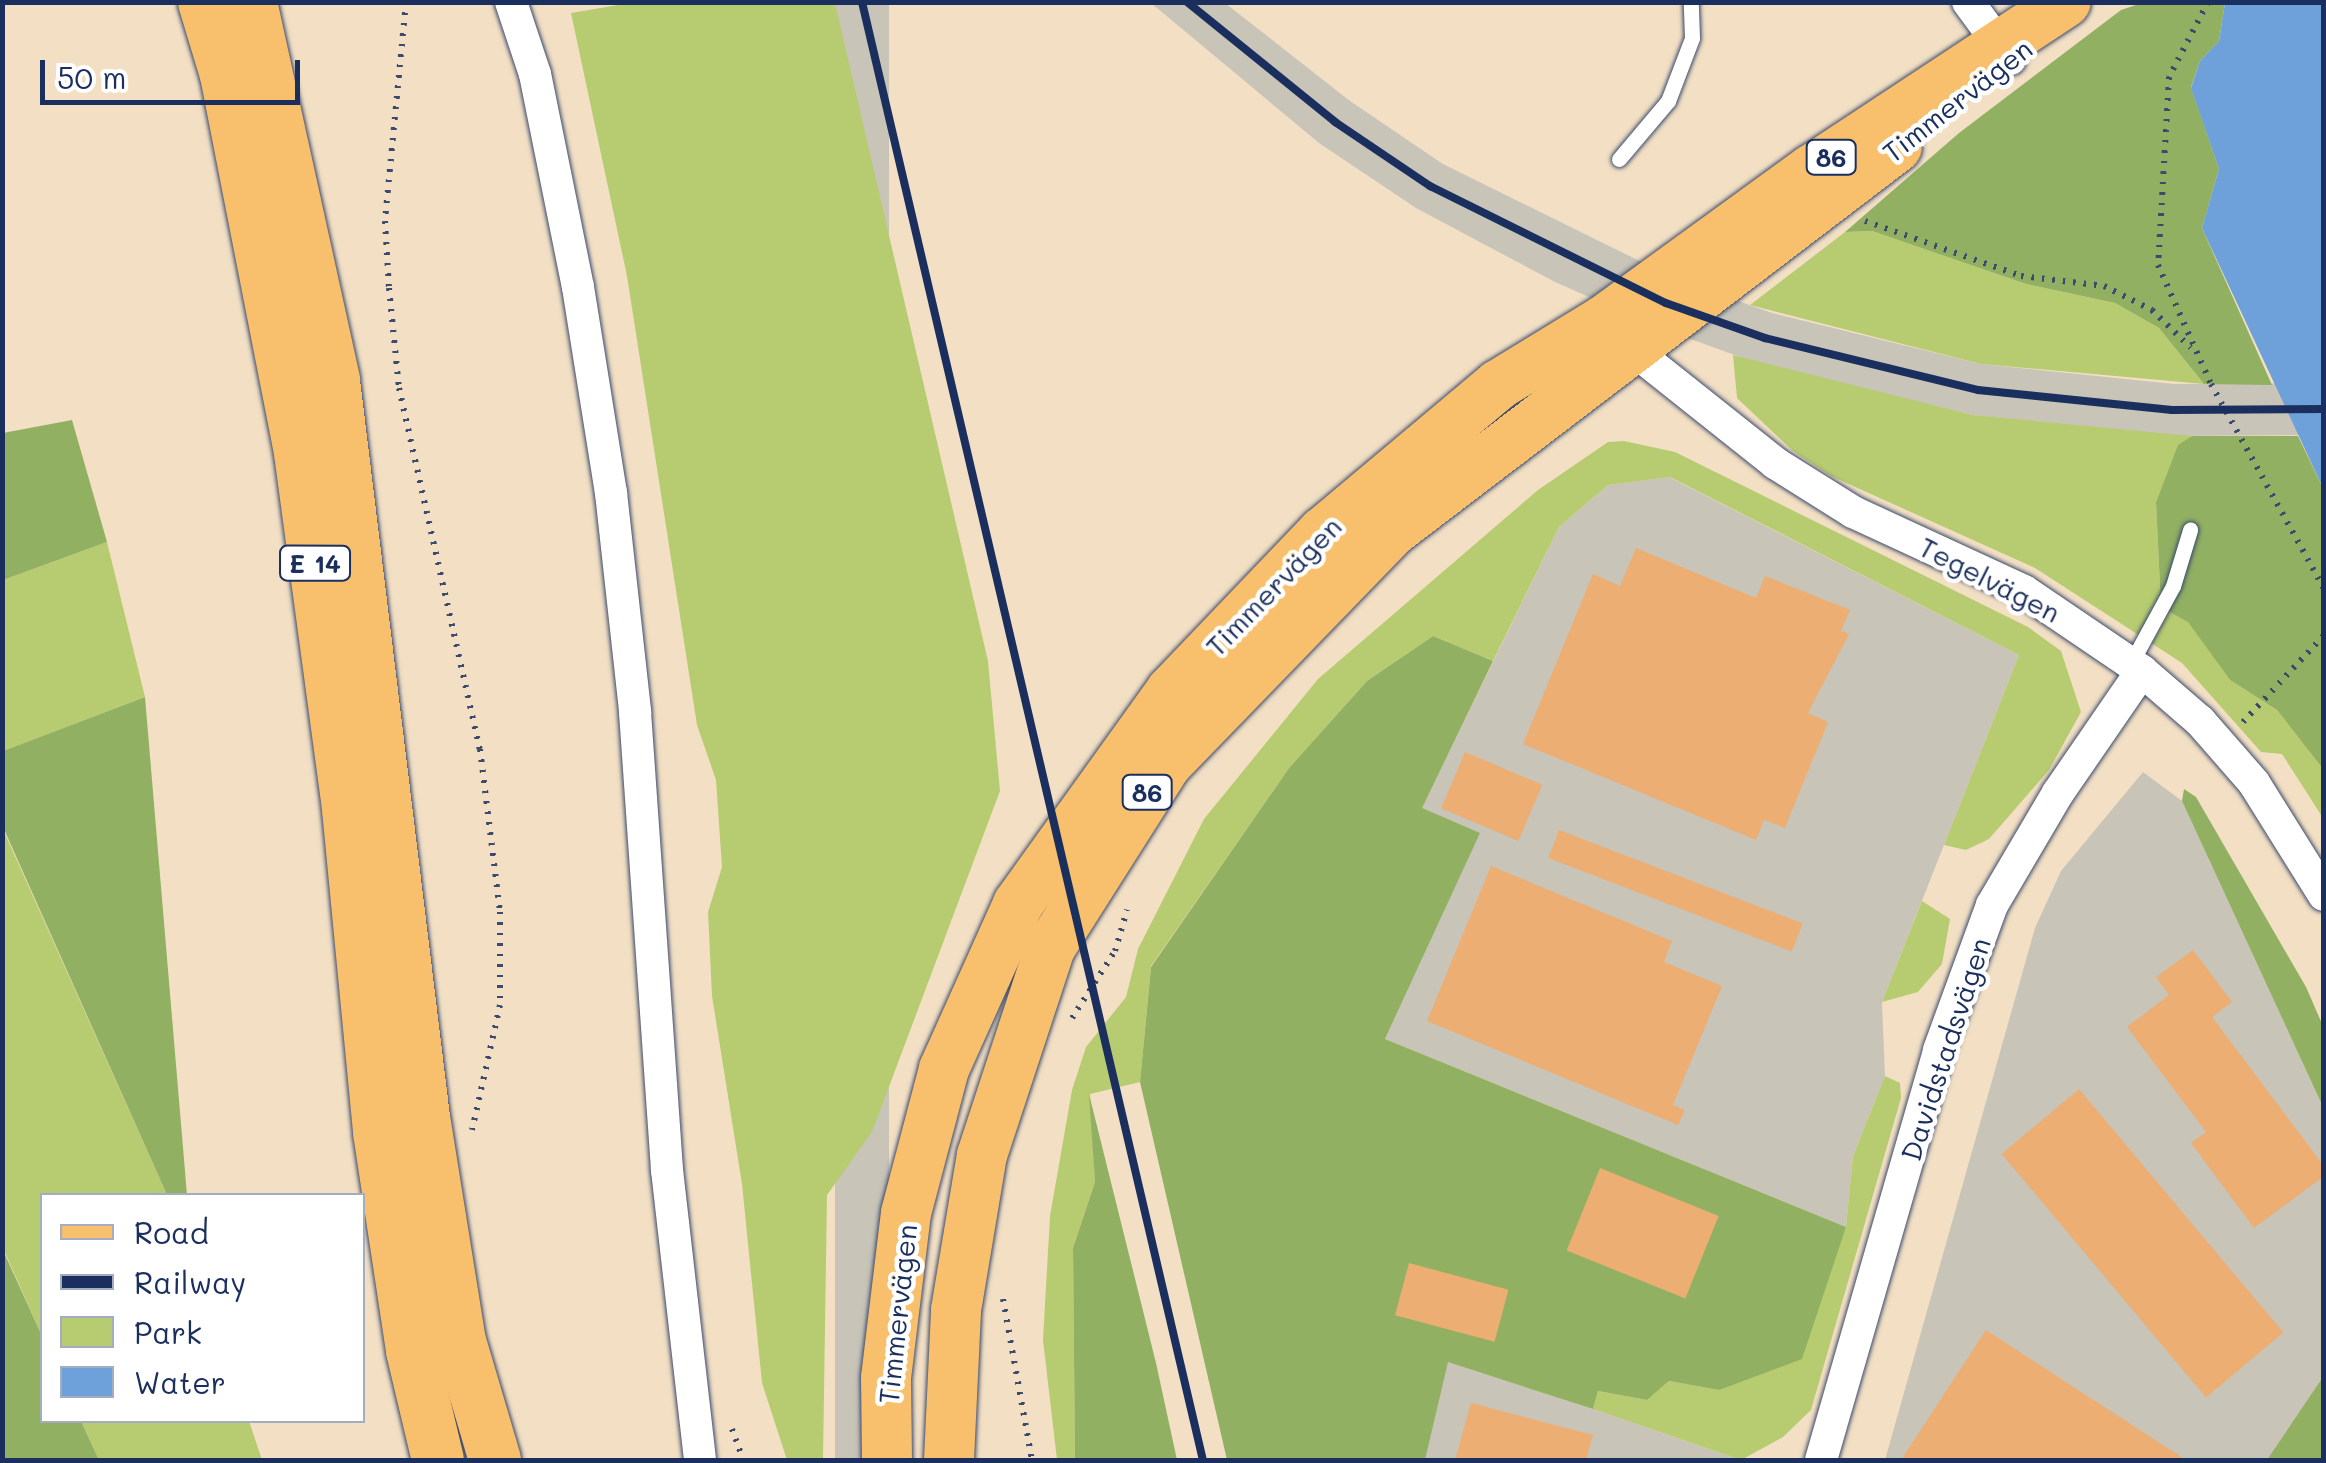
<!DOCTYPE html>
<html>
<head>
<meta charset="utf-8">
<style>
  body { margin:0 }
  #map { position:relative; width:2326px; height:1463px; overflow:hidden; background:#f3e0c4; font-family:Mali,sans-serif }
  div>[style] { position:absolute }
  .industrial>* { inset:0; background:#c8c4b8; transform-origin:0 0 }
  .green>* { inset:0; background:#b7cc70 }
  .forest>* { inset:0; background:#91b062 }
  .water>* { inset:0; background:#6ea0d9 }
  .building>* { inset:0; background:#ecae72; transform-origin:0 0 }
  .path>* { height:6px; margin-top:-3px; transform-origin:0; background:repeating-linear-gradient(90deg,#3b4a6d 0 2.5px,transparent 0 10.5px) }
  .roads { filter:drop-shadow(0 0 2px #3b4a6d) drop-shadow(0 0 2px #3b4a6d) }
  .service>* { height:15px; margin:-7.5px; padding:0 7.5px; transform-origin:7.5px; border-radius:7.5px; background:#fff }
  .minor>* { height:32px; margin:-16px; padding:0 16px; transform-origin:16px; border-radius:16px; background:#fff }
  .primary>* { height:50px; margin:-25px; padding:0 25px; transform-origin:25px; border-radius:25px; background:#f8bf6c }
  .trunk>* { height:52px; margin:-26px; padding:0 26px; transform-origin:26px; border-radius:26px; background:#f8bf6c }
  .rail>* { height:8px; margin:-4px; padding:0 4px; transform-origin:4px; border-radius:4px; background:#1b2f5e }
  span { translate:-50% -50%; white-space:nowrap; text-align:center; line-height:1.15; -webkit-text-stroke:9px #fff; paint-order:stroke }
  .shield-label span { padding:2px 8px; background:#fff; border:2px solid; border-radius:8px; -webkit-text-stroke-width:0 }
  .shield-label { font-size:25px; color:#1b2f5e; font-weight:700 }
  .street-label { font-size:28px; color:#1b2f5e }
  .frame { position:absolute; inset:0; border:5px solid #1b2f5e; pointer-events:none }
  .legend { position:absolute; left:40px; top:1193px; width:325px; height:230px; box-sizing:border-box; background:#fff; border:2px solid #a4acbf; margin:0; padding:12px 18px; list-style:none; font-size:30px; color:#1b2f5e }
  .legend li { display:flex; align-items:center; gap:20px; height:50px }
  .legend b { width:50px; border:2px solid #a4acbf }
  .scale { position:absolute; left:40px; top:60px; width:260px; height:45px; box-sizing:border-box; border:5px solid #1b2f5e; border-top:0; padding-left:12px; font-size:30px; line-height:35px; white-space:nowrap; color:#1b2f5e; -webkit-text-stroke:8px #fff; paint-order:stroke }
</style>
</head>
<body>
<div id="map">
  <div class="industrial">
    <div style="left:835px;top:3px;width:54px;height:1497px"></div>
    <div style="clip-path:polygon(1151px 3px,1225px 3px,1350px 101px,1443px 164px,1676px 279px,1772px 313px,1981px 364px,2174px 384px,2323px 383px,2323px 435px,2171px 436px,1973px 415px,1757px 363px,1657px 327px,1555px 282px,1416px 208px,1319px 143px)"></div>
    <div style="clip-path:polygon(1669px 477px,2019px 655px,1882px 1002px,1885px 1076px,1853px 1156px,1846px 1227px,1385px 1039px,1479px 834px,1421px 809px,1559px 527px,1608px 485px)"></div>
    <div style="clip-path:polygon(2143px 772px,2182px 801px,2323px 1107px,2323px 1378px,2268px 1460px,1885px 1460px,2035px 928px,2061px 871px)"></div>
    <div style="clip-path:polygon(1447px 1361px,1593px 1409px,1741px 1460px,1425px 1460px)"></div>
  </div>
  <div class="green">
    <div style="clip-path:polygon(636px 2px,835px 3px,988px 661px,1000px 791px,872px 1132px,827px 1195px,823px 1460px,787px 1460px,762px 1383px,742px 1184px,712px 996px,708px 912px,722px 867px,716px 780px,697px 725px,627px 276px,571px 13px)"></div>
    <div style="clip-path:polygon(1872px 231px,2026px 284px,2115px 303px,2159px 328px,2204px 384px,1981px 364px,1750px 305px,1845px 232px)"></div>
    <div style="clip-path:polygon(1733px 355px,1973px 415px,2192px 436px,2178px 446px,2156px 502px,2161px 607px,2188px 621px,2230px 680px,2277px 710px,2323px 769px,2323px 818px,2282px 754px,2261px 752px,2182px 663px,2035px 568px,1831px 476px,1793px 451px,1737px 398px)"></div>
    <div style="clip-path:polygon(1624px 441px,1675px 452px,2028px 627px,2061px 651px,2081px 712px,2049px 770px,1989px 839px,1966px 850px,1944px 845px,2019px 655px,1670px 477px,1608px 485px,1559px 527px,1493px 661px,1433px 636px,1367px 681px,1289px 768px,1151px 966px,1140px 1082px,1090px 1094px,1095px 1182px,1073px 1248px,1075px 1460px,1057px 1460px,1043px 1340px,1050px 1216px,1072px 1090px,1086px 1047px,1126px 997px,1138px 949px,1204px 819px,1318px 679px,1538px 490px,1608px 442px)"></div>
    <div style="clip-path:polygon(107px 542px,145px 697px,3px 751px,3px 580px)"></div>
    <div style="clip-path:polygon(2px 827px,167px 1195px,42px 1196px,42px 1336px,3px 1248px)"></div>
    <div style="clip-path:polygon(1922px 901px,1950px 919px,1942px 964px,1918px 992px,1882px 1002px)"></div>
    <div style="clip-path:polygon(1885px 1076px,1900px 1083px,1901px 1098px,1811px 1410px,1783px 1437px,1741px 1460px,1593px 1409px,1598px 1391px,1647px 1400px,1669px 1381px,1719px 1390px,1846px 1227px,1853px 1156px)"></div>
    <div style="clip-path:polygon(81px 1421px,249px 1421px,262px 1460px,99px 1460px)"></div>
  </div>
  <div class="forest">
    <div style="clip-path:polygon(2142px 3px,2225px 3px,2219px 41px,2200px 61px,2191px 87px,2219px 169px,2202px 228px,2272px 385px,2204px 384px,2159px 328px,2115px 303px,2026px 284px,1872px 231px,1845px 232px,1959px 133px,2121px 10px)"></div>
    <div style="clip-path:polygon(72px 420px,107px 542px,3px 580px,3px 433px)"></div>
    <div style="clip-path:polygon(2192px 436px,2298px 436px,2323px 488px,2323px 769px,2277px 710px,2230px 680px,2188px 622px,2161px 607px,2156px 502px,2178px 445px)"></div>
    <div style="clip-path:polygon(1433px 636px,1493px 661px,1422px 808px,1480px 833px,1385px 1039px,1846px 1227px,1802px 1359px,1719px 1390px,1669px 1381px,1647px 1400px,1598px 1391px,1593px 1409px,1448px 1362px,1425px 1460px,1227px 1460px,1140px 1082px,1151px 967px,1289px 768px,1367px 681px)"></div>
    <div style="clip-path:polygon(145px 697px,187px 1195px,167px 1195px,3px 827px,3px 751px)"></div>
    <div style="clip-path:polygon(2184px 789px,2196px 797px,2306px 987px,2323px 1026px,2323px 1107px,2182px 801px)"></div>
    <div style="clip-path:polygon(1089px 1094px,1156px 1363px,1177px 1460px,1075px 1460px,1073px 1248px,1095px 1182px)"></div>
    <div style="clip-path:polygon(2px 1248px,42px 1336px,42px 1420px,81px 1421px,99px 1460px,3px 1460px)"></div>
    <div style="clip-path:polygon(2323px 1377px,2323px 1460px,2267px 1460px)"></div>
  </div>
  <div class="water">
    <div style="clip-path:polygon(2225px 3px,2323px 3px,2323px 488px,2202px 228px,2219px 169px,2191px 88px,2200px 61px,2219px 41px)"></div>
  </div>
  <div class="building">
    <div style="clip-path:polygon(1636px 548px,1756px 598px,1765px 576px,1850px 610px,1841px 631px,1849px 634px,1808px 713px,1828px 722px,1785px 828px,1764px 820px,1756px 840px,1523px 744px,1593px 574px,1620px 586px)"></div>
    <div style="left:1465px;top:752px;width:84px;height:61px;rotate:23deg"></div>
    <div style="left:1559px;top:830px;width:261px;height:30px;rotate:21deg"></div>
    <div style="clip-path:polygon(1491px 866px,1672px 941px,1664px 962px,1722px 986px,1673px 1105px,1685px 1110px,1678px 1125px,1427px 1021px)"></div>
    <div style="clip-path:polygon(2193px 950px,2232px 1002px,2212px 1017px,2324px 1166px,2324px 1176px,2254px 1228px,2191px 1143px,2206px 1132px,2127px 1027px,2169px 995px,2156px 977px)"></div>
    <div style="left:2079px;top:1089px;width:318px;height:101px;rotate:50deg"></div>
    <div style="left:1600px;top:1168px;width:128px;height:89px;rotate:22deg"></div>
    <div style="left:1409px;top:1263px;width:103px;height:54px;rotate:15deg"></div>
    <div style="clip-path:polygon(1986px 1330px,2186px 1460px,1908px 1460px,1903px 1457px)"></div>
    <div style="clip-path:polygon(1471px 1403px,1593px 1435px,1586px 1460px,1455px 1460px)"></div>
  </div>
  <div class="path">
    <div style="left:406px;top:2px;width:220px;rotate:95.5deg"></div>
    <div style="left:385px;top:221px;width:67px;rotate:86.6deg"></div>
    <div style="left:389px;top:288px;width:100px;rotate:84.3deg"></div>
    <div style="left:399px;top:388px;width:370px;rotate:77.4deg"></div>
    <div style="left:480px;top:749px;width:164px;rotate:83deg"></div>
    <div style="left:500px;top:912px;width:93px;rotate:90deg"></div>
    <div style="left:500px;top:1005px;width:128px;rotate:102.6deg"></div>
    <div style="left:2208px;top:2px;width:85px;rotate:117.5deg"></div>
    <div style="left:2169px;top:77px;width:188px;rotate:93.3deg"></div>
    <div style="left:2158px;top:265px;width:130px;rotate:66deg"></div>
    <div style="left:2211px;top:384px;width:234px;rotate:61.1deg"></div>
    <div style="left:1865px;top:221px;width:165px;rotate:19.4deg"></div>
    <div style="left:2021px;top:276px;width:84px;rotate:6.9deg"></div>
    <div style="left:2104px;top:286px;width:54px;rotate:26.6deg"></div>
    <div style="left:2152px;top:310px;width:54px;rotate:44.3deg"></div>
    <div style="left:2243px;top:722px;width:119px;rotate:-47deg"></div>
    <div style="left:1072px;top:1018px;width:80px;rotate:-57.3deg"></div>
    <div style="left:1115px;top:951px;width:43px;rotate:-73.7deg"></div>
    <div style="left:1003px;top:1299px;width:164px;rotate:79.8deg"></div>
    <div style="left:732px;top:1429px;width:33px;rotate:70deg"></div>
  </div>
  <div class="roads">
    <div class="service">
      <div style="left:1619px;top:159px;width:76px;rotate:-49.8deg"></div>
      <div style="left:1668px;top:101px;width:67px;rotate:-69.1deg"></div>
      <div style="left:1692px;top:38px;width:36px;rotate:-92deg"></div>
      <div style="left:2131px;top:663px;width:88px;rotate:-61.4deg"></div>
      <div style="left:2173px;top:586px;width:59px;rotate:-73.1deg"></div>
    </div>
    <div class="minor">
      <div style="left:511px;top:2px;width:76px;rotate:71.6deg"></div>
      <div style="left:535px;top:74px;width:217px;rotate:78.6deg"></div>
      <div style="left:578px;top:287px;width:209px;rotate:80.9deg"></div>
      <div style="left:611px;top:493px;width:220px;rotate:83.7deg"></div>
      <div style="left:635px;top:712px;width:459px;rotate:86deg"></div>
      <div style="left:667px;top:1170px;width:292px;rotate:83.5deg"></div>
      <div style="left:1968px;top:2px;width:71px;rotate:53.6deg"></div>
      <div style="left:1618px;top:338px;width:201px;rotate:38.5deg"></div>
      <div style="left:1775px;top:463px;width:92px;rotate:32.1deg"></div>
      <div style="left:1853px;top:512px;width:188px;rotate:24.8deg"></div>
      <div style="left:2024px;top:591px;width:143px;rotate:34.1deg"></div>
      <div style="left:2142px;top:671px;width:77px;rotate:40.8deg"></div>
      <div style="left:2200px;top:721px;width:82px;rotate:48.9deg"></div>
      <div style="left:2254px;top:783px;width:132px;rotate:58deg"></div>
      <div style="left:1821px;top:1460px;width:427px;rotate:-73.9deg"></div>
      <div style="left:1939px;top:1050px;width:154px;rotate:-69.9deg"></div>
      <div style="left:1992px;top:905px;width:130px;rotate:-59.5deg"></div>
      <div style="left:2058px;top:793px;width:148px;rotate:-55.5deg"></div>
    </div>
    <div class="primary">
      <div style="left:887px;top:1460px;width:82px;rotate:-90.7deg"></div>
      <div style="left:886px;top:1378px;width:166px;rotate:-83.1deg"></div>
      <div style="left:906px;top:1213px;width:149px;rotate:-75.2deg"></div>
      <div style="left:944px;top:1069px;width:181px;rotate:-65.8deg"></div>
      <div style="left:1018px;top:904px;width:262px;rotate:-54.3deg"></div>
      <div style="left:1171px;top:691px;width:220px;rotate:-46.3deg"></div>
      <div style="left:1323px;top:532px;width:229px;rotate:-40deg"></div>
      <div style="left:1498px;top:385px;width:123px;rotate:-31.4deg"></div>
      <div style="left:1603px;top:321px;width:257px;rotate:-36deg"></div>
      <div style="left:1811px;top:170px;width:305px;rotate:-33.4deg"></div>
      <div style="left:949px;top:1460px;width:150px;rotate:-87.3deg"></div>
      <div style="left:956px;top:1310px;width:157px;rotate:-80.5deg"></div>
      <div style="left:982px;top:1155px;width:218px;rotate:-71.8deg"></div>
      <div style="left:1050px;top:948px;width:217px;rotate:-57.6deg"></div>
      <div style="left:1166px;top:765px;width:327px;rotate:-45.9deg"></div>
      <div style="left:1394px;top:530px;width:632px;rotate:-37.29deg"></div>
    </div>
    <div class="trunk">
      <div style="left:204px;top:2px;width:76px;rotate:73.2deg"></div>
      <div style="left:226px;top:75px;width:385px;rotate:78.9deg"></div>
      <div style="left:300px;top:453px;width:359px;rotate:82.3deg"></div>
      <div style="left:348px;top:809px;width:324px;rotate:84.5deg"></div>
      <div style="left:379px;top:1132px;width:221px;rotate:81.4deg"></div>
      <div style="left:412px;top:1351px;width:112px;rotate:76.6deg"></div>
      <div style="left:251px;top:2px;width:388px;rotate:77.6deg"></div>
      <div style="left:334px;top:381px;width:741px;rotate:83.03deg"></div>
      <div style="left:424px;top:1117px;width:227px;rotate:80.9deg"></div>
      <div style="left:460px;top:1341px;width:124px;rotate:73.6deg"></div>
    </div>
  </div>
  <div class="rail">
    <div style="left:862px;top:2px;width:1497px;rotate:76.84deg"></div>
    <div style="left:1187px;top:2px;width:191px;rotate:39deg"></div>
    <div style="left:1335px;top:122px;width:115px;rotate:34deg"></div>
    <div style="left:1430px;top:186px;width:263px;rotate:26.4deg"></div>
    <div style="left:1666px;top:303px;width:105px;rotate:19.5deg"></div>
    <div style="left:1765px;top:338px;width:219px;rotate:13.7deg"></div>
    <div style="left:1978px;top:390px;width:195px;rotate:5.9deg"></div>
    <div style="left:2172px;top:410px;width:152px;rotate:-0.4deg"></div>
  </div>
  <div class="shield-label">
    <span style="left:1831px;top:157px">86</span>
    <span style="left:315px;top:563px">E 14</span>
    <span style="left:1147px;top:792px">86</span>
  </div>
  <div class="street-label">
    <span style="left:1957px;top:100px;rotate:-38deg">Timmervägen</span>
    <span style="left:1990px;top:579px;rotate:27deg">Tegelvägen</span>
    <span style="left:1273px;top:586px;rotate:-46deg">Timmervägen</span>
    <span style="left:1945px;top:1049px;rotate:-72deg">Davidstadsvägen</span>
    <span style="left:897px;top:1314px;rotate:-84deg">Timmervägen</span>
  </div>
  <div class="frame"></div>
  <ul class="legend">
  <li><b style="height:12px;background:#f8bf6c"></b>Road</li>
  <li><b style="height:12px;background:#1b2f5e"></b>Railway</li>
  <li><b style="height:28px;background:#b7cc70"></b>Park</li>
  <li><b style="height:28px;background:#6ea0d9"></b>Water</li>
  </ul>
  <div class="scale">50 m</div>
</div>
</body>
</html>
